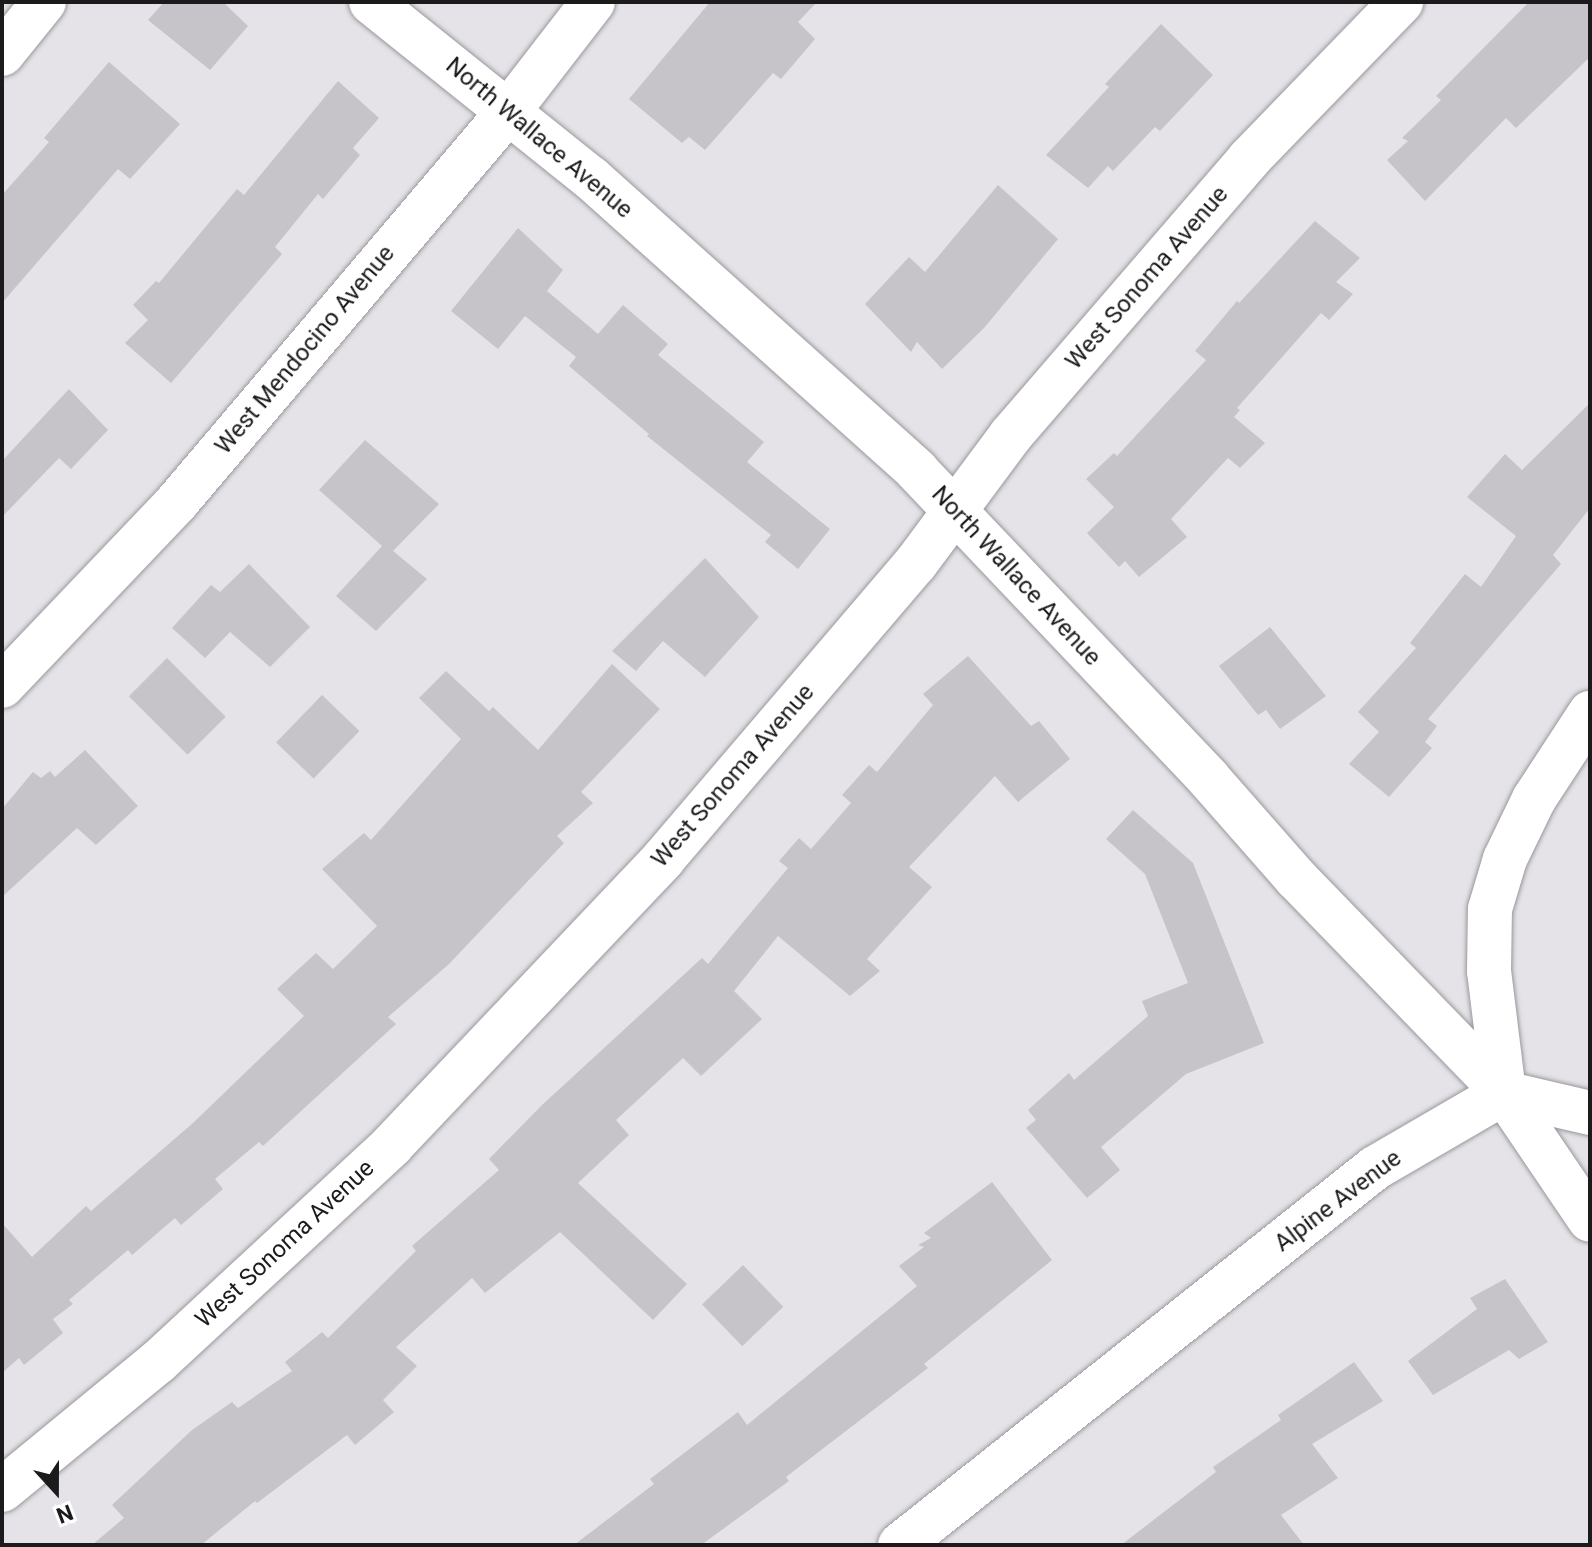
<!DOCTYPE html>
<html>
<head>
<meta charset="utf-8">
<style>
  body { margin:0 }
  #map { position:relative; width:1592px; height:1547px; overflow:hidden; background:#e5e3e8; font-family:Roboto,sans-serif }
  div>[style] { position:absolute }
  .building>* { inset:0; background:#c6c4c9; transform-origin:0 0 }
  .roads { filter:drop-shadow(0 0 2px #99989c) drop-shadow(0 0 2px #99989c) }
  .minor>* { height:44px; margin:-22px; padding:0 22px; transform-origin:22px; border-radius:22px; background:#fff }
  span { translate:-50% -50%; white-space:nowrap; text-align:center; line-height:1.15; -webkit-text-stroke:7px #fff; paint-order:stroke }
  .street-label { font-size:24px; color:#1b1b1c }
  .frame { position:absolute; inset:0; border:4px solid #1b1b1c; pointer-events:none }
  .north { position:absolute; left:16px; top:1451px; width:80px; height:80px; -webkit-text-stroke:6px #fff; paint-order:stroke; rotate:159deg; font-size:22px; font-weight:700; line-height:32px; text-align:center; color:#1b1b1c }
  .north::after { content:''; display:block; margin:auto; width:28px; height:36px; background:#1b1b1c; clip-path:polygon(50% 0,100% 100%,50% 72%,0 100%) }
</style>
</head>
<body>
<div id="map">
  <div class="building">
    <div style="clip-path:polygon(164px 2px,223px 2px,248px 26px,210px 70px,148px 20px)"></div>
    <div style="clip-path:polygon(710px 2px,817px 2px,798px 22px,815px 39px,781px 79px,773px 73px,705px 150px,689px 137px,682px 143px,629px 99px)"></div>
    <div style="clip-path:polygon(1529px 2px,1590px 2px,1590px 57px,1516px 128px,1506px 118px,1425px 201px,1387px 160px,1408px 141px,1402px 138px,1441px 100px,1436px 96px)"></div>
    <div style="clip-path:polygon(1161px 24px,1213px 75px,1160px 131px,1155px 127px,1113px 171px,1108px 166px,1088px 188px,1046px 155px,1109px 87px,1105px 84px)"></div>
    <div style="clip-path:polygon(109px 62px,180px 124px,130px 179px,118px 169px,2px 303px,2px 195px,49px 142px,44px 138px)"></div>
    <div style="clip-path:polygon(338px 81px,379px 118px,353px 148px,360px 155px,323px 199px,318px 194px,275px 247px,282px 254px,171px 383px,125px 343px,148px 320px,133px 305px,156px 281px,159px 283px,237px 189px,244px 195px)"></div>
    <div style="clip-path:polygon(998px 185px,1058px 239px,984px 328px,942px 369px,917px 342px,911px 352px,865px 304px,909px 257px,925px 272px)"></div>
    <div style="clip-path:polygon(1315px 221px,1360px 258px,1336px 282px,1353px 294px,1329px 320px,1321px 313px,1237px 408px,1240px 410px,1234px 417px,1265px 443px,1240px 468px,1228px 458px,1171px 519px,1187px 537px,1139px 577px,1125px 561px,1119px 567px,1087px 533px,1114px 507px,1086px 479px,1114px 453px,1117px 456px,1206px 360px,1195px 351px,1237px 301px,1239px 303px)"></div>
    <div style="clip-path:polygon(518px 228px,563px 270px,547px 291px,598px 334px,623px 305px,668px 344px,658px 355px,764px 442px,747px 462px,830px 529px,798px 569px,765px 542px,771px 535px,647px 436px,649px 434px,569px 366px,576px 357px,525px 316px,498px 349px,451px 311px)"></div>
    <div style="clip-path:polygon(69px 389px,108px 430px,71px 469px,59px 458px,2px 517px,2px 461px)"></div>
    <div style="clip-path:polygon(1590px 403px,1590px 508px,1553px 555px,1561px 564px,1428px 719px,1437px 726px,1425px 742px,1432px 748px,1389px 797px,1349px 764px,1379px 732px,1358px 712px,1416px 648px,1410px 643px,1465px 574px,1481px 587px,1516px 536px,1467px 497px,1505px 454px,1522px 470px)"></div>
    <div style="clip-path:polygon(365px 440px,439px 504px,393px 551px,427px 579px,376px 631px,336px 596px,382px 546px,319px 490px)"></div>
    <div style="clip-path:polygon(705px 558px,759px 617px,705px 677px,663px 641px,636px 671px,612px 651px)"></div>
    <div style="clip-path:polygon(249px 564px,310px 627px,270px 667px,230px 632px,205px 658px,172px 628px,211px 585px,220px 592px)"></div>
    <div style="clip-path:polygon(1270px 627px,1326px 696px,1280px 729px,1266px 710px,1258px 715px,1219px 666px)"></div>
    <div style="clip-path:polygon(968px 656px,1031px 726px,1039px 721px,1070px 759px,1018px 802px,995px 776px,909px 867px,932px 887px,867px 959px,880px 971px,850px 996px,778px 936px,734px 991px,762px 1019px,701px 1076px,683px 1058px,616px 1120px,629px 1135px,578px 1183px,687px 1284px,653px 1320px,560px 1232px,485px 1293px,472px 1278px,396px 1347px,417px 1366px,383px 1400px,394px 1412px,355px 1445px,347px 1435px,257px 1503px,255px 1501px,201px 1545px,92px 1545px,124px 1518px,112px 1505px,192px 1430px,232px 1402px,238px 1408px,292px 1371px,285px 1362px,322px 1332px,328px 1338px,416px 1251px,412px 1246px,499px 1170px,489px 1159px,542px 1105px,702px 958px,708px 964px,788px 868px,779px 861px,799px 838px,811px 849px,851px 803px,842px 795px,869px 765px,877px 772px,933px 705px,923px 694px)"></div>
    <div style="left:167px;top:658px;width:83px;height:54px;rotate:45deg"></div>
    <div style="clip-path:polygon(612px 664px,660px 709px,581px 792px,593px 803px,557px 836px,564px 843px,449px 964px,388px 1017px,396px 1024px,263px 1146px,259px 1142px,215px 1179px,223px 1189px,181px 1225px,175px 1218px,132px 1255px,128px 1250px,69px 1300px,73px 1304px,53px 1319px,63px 1333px,24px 1365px,19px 1358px,2px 1373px,2px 1223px,32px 1257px,86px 1206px,91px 1211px,193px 1123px,304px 1016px,277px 989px,316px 953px,333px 969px,377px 926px,322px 869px,364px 833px,371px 840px,461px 739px,419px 698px,446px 671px,489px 711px,493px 707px,538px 750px)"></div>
    <div style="left:322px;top:695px;width:52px;height:66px;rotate:44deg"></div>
    <div style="clip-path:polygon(85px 750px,138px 806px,96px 845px,77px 828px,2px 897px,2px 809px,33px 772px,41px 778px,50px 771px,55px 777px)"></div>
    <div style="clip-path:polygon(1133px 810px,1193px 863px,1264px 1043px,1186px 1074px,1101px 1147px,1120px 1170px,1087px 1198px,1026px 1128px,1036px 1120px,1028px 1110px,1069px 1073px,1074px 1080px,1148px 1016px,1142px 1001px,1188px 983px,1145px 874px,1106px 839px)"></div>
    <div style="clip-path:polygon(992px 1182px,1052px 1260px,924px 1364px,928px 1368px,786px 1477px,789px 1481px,701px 1545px,574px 1545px,654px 1484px,650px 1479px,738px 1412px,747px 1425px,917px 1286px,899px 1266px,924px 1247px,918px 1245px,931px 1238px,924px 1233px)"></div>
    <div style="left:743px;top:1265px;width:58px;height:57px;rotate:46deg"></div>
    <div style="clip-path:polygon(1505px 1279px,1548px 1342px,1519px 1359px,1509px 1350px,1433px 1395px,1408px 1361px,1477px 1309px,1470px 1298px)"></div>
    <div style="clip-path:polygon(1354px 1362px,1383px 1401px,1312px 1444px,1338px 1478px,1281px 1515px,1304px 1545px,1121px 1545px,1216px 1472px,1213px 1467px,1281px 1420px,1278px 1415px)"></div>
  </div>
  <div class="roads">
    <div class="minor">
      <div style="left:371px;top:2px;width:282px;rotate:38.7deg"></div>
      <div style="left:591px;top:178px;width:438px;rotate:41.9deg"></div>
      <div style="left:917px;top:471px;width:424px;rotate:46.5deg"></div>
      <div style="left:1209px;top:779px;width:132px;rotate:48.7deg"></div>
      <div style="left:1296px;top:878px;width:299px;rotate:45.9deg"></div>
      <div style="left:1504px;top:1093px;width:153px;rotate:55.9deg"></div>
      <div style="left:2px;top:54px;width:67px;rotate:-51.1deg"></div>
      <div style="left:2px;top:686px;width:254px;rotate:-46.4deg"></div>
      <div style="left:177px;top:502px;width:512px;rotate:-49.68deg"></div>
      <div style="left:508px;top:112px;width:139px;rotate:-52.3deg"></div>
      <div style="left:1504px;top:1093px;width:123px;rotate:-97deg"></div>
      <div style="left:1489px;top:971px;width:62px;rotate:-89.1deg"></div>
      <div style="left:1490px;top:909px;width:52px;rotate:-73.3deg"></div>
      <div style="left:1505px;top:859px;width:67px;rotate:-64.2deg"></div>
      <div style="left:1534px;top:799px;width:103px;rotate:-56.9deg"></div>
      <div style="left:1504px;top:1093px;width:88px;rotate:13.1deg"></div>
      <div style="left:2px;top:1490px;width:202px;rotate:-39.4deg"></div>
      <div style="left:158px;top:1362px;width:319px;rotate:-42.8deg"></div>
      <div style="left:392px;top:1145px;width:394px;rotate:-46.5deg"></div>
      <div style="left:663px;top:859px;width:389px;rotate:-49.5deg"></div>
      <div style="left:916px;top:563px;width:159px;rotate:-53.4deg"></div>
      <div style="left:1011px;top:435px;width:364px;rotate:-49.2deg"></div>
      <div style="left:1249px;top:159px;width:219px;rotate:-45.9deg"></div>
      <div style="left:900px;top:1545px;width:606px;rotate:-38.44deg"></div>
      <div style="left:1375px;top:1168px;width:149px;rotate:-30.2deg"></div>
    </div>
  </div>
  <div class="street-label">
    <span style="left:539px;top:138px;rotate:40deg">North Wallace Avenue</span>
    <span style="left:1147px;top:278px;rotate:-49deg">West Sonoma Avenue</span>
    <span style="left:305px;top:350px;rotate:-50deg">West Mendocino Avenue</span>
    <span style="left:1016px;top:576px;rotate:47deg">North Wallace Avenue</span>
    <span style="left:733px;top:776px;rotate:-49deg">West Sonoma Avenue</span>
    <span style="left:1338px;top:1201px;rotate:-37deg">Alpine Avenue</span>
    <span style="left:285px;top:1244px;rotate:-43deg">West Sonoma Avenue</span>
  </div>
  <div class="frame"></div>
  <div class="north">N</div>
</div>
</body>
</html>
